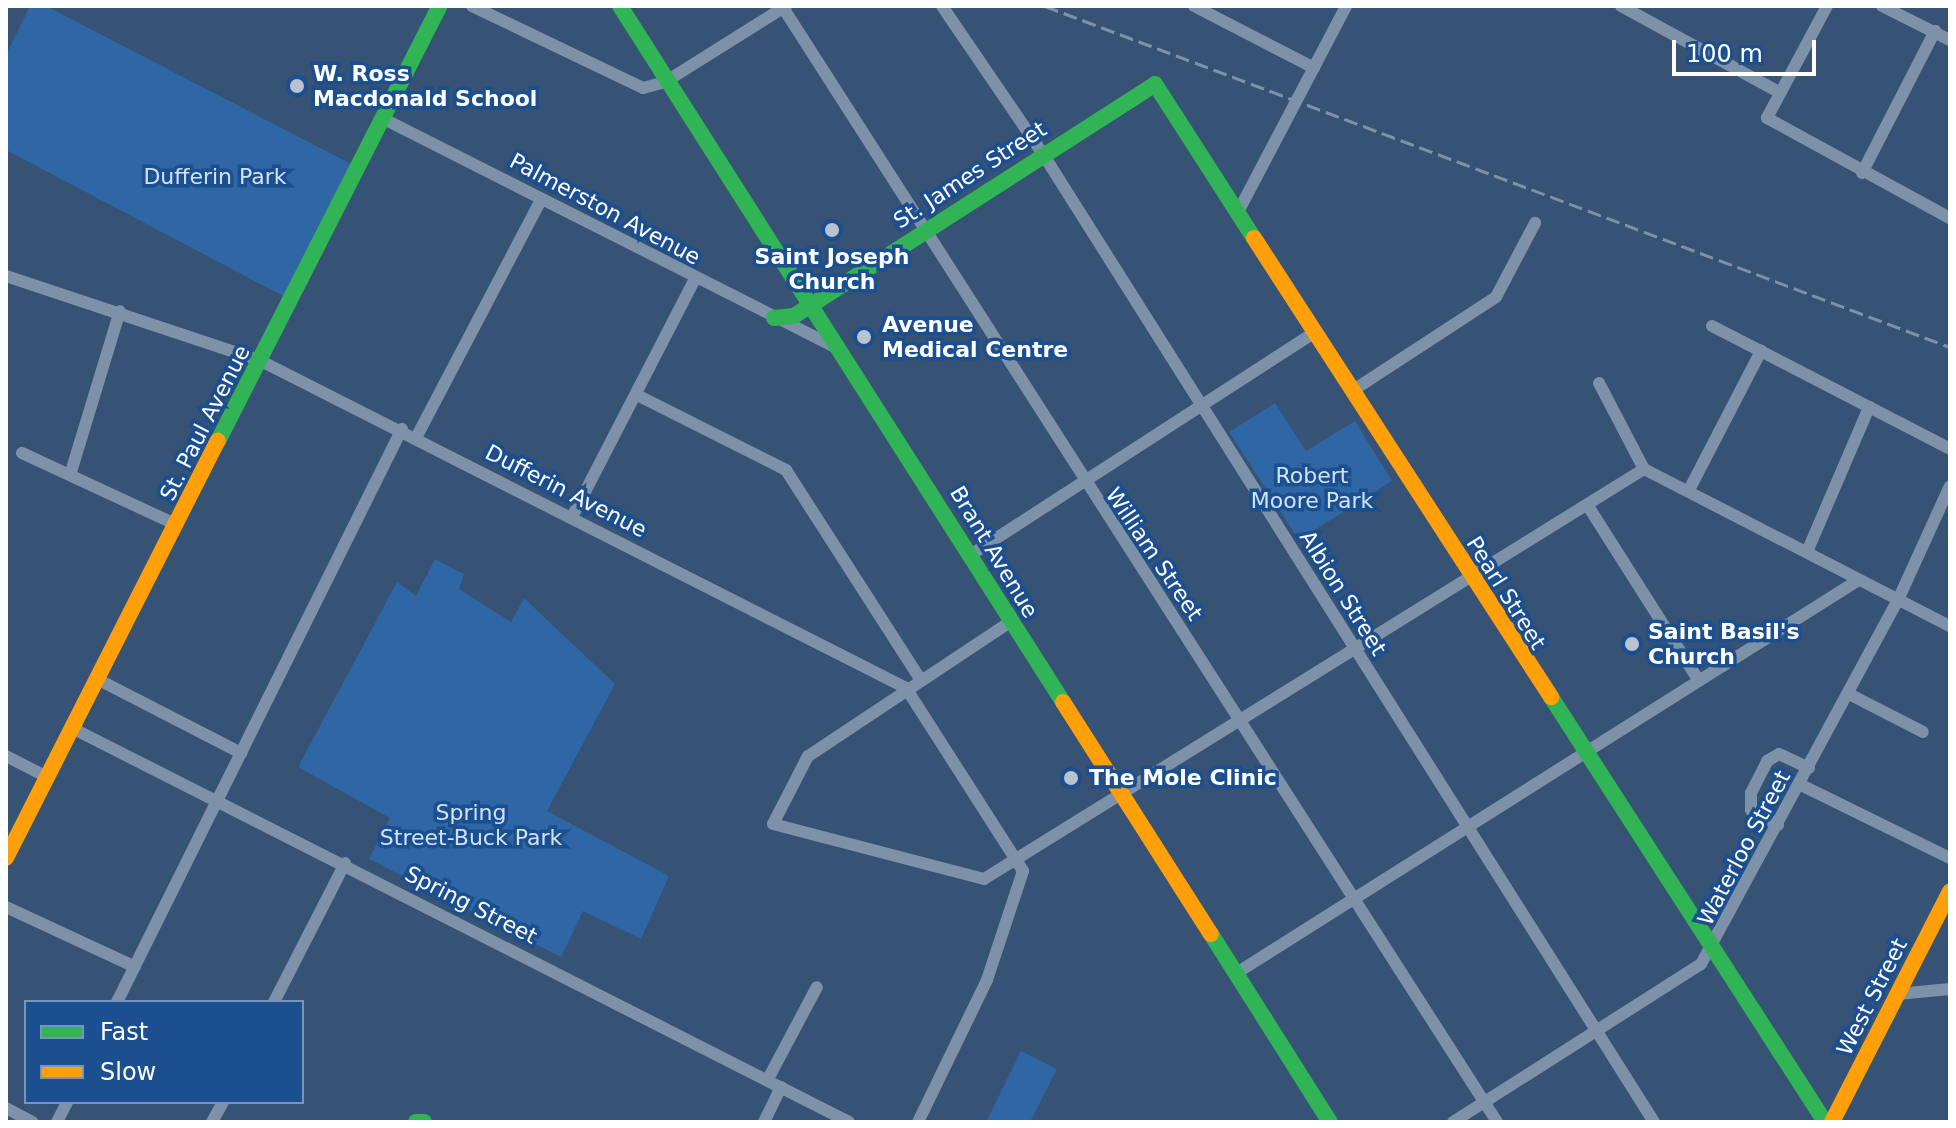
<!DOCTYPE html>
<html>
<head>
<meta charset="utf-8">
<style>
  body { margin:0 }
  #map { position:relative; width:1956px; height:1128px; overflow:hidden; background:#365274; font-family:"DejaVu Sans",sans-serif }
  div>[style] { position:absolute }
  .green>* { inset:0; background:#2f66a5 }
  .street>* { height:12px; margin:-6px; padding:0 6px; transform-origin:6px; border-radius:6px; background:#7d92a8 }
  .fast>* { height:16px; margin:-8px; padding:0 8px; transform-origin:8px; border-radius:8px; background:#30b455 }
  .slow>* { height:16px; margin:-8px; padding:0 8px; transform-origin:8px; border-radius:8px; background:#ff9f0a }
  .rail>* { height:3px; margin-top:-1.5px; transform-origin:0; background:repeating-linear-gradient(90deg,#7e92a7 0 14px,transparent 0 20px) }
  .dots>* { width:22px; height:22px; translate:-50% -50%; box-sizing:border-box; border:4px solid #1b4f8f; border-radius:50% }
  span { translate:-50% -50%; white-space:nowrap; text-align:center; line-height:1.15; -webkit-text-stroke:7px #1b4f8f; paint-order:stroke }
  .poi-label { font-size:22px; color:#fff; font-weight:700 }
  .left { translate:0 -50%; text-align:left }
  .street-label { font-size:22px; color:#fff }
  .park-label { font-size:22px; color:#cfe3fa }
  .frame { position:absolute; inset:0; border:8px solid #fff; pointer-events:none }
  .legend { position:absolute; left:24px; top:1000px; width:280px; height:104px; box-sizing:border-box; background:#1b4f8f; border:2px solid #7695bc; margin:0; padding:10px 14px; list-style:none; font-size:24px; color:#fff }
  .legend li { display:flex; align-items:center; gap:16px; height:40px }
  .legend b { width:40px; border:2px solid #7695bc }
  .scale { position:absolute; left:1672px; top:40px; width:144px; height:36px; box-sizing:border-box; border:4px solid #fff; border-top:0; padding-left:10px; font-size:24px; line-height:28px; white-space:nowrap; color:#fff; -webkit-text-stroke:6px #1b4f8f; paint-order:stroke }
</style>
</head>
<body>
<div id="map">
  <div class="green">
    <div style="clip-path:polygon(30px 6px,46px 6px,355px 166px,283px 296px,6px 150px,6px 55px)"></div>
    <div style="clip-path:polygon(1275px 403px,1306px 451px,1355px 421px,1392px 481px,1299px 540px,1229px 432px)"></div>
    <div style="clip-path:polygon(435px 559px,464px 574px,459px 589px,511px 622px,524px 598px,615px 684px,547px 811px,669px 876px,641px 939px,583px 911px,561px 957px,369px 859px,390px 818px,298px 767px,397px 582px,416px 596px)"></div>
    <div style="clip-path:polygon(1021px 1051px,1057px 1069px,1030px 1122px,986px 1122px)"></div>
  </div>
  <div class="street">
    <div style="left:472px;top:6px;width:190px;rotate:25.6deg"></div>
    <div style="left:643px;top:88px;width:23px;rotate:-15deg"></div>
    <div style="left:665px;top:82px;width:143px;rotate:-32.1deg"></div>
    <div style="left:782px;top:6px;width:1325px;rotate:57.35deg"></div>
    <div style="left:942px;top:6px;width:179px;rotate:55.7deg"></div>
    <div style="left:1043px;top:154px;width:1145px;rotate:57.74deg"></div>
    <div style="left:1194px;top:6px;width:135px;rotate:27.3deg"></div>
    <div style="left:1621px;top:6px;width:180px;rotate:28.6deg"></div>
    <div style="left:1827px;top:6px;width:127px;rotate:118.2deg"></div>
    <div style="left:1767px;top:118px;width:209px;rotate:28.7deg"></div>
    <div style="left:1882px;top:6px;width:76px;rotate:26.6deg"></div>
    <div style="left:382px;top:118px;width:510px;rotate:26.82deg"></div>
    <div style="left:1862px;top:173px;width:160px;rotate:-62.8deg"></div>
    <div style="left:1238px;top:212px;width:233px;rotate:-62.3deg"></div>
    <div style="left:6px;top:276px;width:269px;rotate:18.4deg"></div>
    <div style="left:261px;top:361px;width:723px;rotate:26.88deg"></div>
    <div style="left:906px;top:688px;width:217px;rotate:57.4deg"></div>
    <div style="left:1023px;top:871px;width:115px;rotate:108.3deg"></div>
    <div style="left:987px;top:980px;width:158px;rotate:115.9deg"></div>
    <div style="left:1712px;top:326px;width:268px;rotate:27.3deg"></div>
    <div style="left:1599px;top:383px;width:97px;rotate:62.4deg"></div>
    <div style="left:1352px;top:391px;width:172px;rotate:-33.1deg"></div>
    <div style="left:1496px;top:297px;width:84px;rotate:-62.2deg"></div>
    <div style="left:639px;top:396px;width:165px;rotate:26.7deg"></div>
    <div style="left:786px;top:470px;width:248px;rotate:57.3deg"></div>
    <div style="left:417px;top:436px;width:267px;rotate:-62.3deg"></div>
    <div style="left:22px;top:453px;width:171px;rotate:24.9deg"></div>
    <div style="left:1644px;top:469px;width:344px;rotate:27.2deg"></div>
    <div style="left:71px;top:472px;width:168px;rotate:-73.1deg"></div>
    <div style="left:1689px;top:490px;width:157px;rotate:-62.6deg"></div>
    <div style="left:1588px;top:506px;width:207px;rotate:57.6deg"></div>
    <div style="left:572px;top:517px;width:266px;rotate:-62.7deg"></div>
    <div style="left:1807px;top:552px;width:158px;rotate:-66.8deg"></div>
    <div style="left:972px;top:554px;width:409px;rotate:-32.9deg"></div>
    <div style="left:1010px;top:622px;width:242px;rotate:146.4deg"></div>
    <div style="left:808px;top:756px;width:76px;rotate:117.2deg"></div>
    <div style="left:773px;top:824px;width:218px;rotate:14.6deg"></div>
    <div style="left:984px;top:879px;width:777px;rotate:-31.85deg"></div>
    <div style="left:99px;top:680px;width:160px;rotate:27.2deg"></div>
    <div style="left:1849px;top:694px;width:83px;rotate:27.2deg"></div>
    <div style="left:72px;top:728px;width:871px;rotate:26.89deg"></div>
    <div style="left:6px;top:756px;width:48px;rotate:27.1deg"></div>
    <div style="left:1801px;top:785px;width:166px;rotate:26.1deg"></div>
    <div style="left:1778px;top:825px;width:31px;rotate:-151deg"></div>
    <div style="left:1751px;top:810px;width:17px;rotate:-90deg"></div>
    <div style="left:1751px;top:793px;width:36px;rotate:-63deg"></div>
    <div style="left:1767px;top:761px;width:14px;rotate:-30deg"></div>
    <div style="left:1779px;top:754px;width:33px;rotate:25deg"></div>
    <div style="left:6px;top:907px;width:142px;rotate:24.9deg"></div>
    <div style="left:1235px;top:974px;width:736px;rotate:-32.29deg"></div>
    <div style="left:1898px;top:994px;width:52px;rotate:-5.5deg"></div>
    <div style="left:117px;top:1002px;width:640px;rotate:-63.56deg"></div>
    <div style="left:274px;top:1002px;width:156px;rotate:-62.9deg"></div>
    <div style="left:768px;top:1079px;width:104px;rotate:-62deg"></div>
    <div style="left:6px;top:1108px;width:30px;rotate:28deg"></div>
    <div style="left:57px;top:1122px;width:22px;rotate:-63deg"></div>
    <div style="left:212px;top:1122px;width:23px;rotate:-61deg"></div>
    <div style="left:764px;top:1122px;width:39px;rotate:-64deg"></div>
    <div style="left:1453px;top:1122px;width:294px;rotate:-32.5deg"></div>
    <div style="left:1701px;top:964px;width:414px;rotate:-61.6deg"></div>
    <div style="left:1898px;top:600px;width:125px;rotate:-65.5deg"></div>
  </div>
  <div class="fast">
    <div style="left:620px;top:6px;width:825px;rotate:57.52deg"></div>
    <div style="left:774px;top:318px;width:20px;rotate:-6deg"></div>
    <div style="left:794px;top:316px;width:429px;rotate:-32.7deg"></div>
    <div style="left:1155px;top:84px;width:183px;rotate:57.3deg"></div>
    <div style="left:218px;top:441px;width:488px;rotate:-63deg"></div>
    <div style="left:1551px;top:697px;width:506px;rotate:57.19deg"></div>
    <div style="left:1211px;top:934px;width:222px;rotate:57.7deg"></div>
    <div style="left:416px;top:1122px;width:8px"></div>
  </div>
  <div class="slow">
    <div style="left:1254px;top:238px;width:547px;rotate:57.09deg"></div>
    <div style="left:1063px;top:702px;width:275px;rotate:57.5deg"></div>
    <div style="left:6px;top:858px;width:468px;rotate:-63.1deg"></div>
    <div style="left:1832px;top:1122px;width:259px;rotate:-62.9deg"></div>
  </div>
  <div class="rail">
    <div style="left:1045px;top:6px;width:967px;rotate:20.65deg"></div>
  </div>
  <div class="dots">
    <div style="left:297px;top:86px;background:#b9c2ce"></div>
    <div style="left:832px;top:230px;background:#b9c2ce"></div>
    <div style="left:864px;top:337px;background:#b9c2ce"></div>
    <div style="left:1632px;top:644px;background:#b9c2ce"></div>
    <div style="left:1071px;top:778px;background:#b9c2ce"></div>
  </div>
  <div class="poi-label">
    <span class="left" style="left:313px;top:86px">W. Ross<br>Macdonald School</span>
    <span style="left:832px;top:269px">Saint Joseph<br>Church</span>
    <span class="left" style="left:882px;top:337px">Avenue<br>Medical Centre</span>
    <span class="left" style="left:1648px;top:644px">Saint Basil's<br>Church</span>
    <span class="left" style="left:1089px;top:778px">The Mole Clinic</span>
  </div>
  <div class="street-label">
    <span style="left:970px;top:175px;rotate:-33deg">St. James Street</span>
    <span style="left:605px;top:209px;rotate:28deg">Palmerston Avenue</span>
    <span style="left:205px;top:423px;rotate:-63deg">St. Paul Avenue</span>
    <span style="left:566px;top:491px;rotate:27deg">Dufferin Avenue</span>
    <span style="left:994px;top:552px;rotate:59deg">Brant Avenue</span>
    <span style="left:1154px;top:554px;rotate:56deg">William Street</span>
    <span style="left:1343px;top:593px;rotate:58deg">Albion Street</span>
    <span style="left:1506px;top:593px;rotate:58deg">Pearl Street</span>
    <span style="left:1744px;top:848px;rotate:-62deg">Waterloo Street</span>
    <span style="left:471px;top:905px;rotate:27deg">Spring Street</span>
    <span style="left:1872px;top:997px;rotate:-63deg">West Street</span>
  </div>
  <div class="park-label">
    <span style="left:215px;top:177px">Dufferin Park</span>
    <span style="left:1312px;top:488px">Robert<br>Moore Park</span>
    <span style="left:471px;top:825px">Spring<br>Street-Buck Park</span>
  </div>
  <div class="frame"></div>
  <ul class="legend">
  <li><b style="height:10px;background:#30b455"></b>Fast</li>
  <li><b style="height:10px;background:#ff9f0a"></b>Slow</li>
  </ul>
  <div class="scale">100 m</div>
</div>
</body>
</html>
